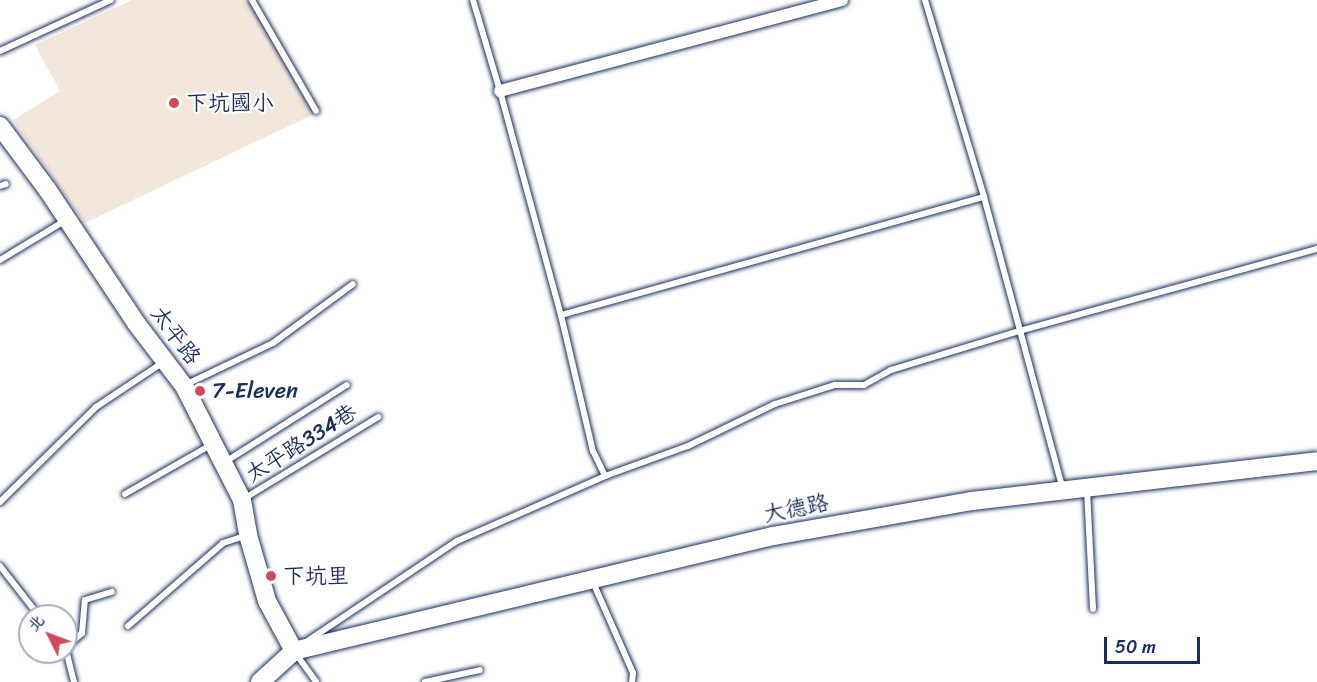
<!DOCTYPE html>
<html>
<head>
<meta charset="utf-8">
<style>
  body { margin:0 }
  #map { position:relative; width:1317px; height:682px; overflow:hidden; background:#fff; font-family:Sriracha,"LXGW WenKai TC",sans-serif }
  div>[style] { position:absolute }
  .built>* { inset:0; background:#f3e6db }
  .roads { filter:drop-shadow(0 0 2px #1b2f5e) drop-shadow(0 0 2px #1b2f5e) }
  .lane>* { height:6px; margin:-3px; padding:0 3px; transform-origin:3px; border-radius:3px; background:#fff }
  .street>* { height:12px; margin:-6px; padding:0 6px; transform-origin:6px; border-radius:6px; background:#fff }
  .secondary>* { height:18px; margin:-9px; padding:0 9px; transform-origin:9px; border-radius:9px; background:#fff }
  .dots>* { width:16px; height:16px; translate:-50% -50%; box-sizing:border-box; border:3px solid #fff; border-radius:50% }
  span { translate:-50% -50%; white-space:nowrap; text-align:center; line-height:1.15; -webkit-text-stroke:4.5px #fff; paint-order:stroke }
  .poi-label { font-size:22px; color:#1b2f5e }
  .left { translate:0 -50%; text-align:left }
  .street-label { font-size:22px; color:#1b2f5e }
  .north { position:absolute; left:18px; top:604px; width:60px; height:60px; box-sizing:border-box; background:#fff; border:2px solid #a4acbf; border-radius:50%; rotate:312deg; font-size:16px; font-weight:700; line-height:24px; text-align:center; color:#1b2f5e }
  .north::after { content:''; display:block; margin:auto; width:21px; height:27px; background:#d1495b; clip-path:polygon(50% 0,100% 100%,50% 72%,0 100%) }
  .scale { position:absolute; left:1104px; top:637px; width:96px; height:27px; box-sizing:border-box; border:3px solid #1b2f5e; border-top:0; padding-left:8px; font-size:18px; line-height:21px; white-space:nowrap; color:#1b2f5e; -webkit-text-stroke:4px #fff; paint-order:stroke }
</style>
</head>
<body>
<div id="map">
  <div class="built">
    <div style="clip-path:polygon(132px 0,250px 0,314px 114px,85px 223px,13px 120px,60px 91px,35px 45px)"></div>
  </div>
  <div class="roads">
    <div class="lane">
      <div style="left:252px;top:0;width:128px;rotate:60deg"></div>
      <div style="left:473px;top:0;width:95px;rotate:73.5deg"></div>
      <div style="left:500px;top:91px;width:232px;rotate:74.8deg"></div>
      <div style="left:561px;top:315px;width:140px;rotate:76.8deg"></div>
      <div style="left:593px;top:451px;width:28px;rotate:64deg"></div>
      <div style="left:925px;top:0;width:206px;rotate:73.3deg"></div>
      <div style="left:984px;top:197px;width:302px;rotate:74.9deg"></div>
      <div style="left:0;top:51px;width:122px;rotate:-24.7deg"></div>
      <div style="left:0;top:186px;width:6px;rotate:-18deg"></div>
      <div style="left:0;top:260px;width:77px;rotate:-31.2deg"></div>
      <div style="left:561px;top:315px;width:439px;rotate:-15.6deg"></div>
      <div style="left:187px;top:384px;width:95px;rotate:-25.5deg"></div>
      <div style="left:273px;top:343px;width:99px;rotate:-36.4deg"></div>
      <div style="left:225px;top:462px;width:144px;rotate:-32.3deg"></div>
      <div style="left:1087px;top:490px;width:119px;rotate:87.1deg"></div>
      <div style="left:125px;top:494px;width:99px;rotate:-29.7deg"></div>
      <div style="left:245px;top:498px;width:156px;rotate:-31.3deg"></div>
      <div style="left:0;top:502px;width:135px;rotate:-44.7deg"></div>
      <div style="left:96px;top:407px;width:79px;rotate:-33.7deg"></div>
      <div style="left:0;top:566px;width:63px;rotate:52deg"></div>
      <div style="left:592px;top:580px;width:102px;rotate:66.2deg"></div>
      <div style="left:633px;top:673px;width:9px;rotate:96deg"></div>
      <div style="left:128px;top:626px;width:126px;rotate:-41.1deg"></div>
      <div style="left:223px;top:543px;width:25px;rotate:-18deg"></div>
      <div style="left:309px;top:640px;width:178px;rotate:-33.8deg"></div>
      <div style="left:457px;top:541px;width:162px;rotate:-23.7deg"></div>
      <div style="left:605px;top:476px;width:88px;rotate:-19.9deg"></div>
      <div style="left:688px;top:446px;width:97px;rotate:-25.8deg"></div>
      <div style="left:775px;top:404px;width:63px;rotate:-17.6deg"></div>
      <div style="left:835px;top:385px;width:29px"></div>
      <div style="left:864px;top:385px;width:31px;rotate:-29deg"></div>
      <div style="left:891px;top:370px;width:134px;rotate:-16.9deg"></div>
      <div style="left:1019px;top:331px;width:309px;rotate:-15.4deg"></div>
      <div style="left:66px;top:647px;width:21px;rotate:-41deg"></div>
      <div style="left:82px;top:633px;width:33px;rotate:-85deg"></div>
      <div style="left:85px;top:600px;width:28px;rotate:-17deg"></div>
      <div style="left:66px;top:650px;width:33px;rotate:76deg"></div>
      <div style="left:296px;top:654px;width:34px;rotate:54deg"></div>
      <div style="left:425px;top:682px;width:56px;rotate:-12.3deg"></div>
    </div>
    <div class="street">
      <div style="left:500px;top:91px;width:354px;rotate:-14.9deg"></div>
    </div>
    <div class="secondary">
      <div style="left:0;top:126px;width:79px;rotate:53.3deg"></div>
      <div style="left:47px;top:189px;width:161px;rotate:56.4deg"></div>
      <div style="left:136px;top:323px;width:79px;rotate:52.7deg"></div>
      <div style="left:184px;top:386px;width:128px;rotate:63deg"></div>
      <div style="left:242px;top:500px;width:36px;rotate:80deg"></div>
      <div style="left:248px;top:535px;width:69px;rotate:73.9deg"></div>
      <div style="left:267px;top:601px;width:57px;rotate:61.6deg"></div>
      <div style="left:260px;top:682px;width:46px;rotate:-42.4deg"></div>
      <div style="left:294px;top:651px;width:493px;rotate:-13.5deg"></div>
      <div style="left:773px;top:536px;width:202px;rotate:-10deg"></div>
      <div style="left:972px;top:501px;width:347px;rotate:-6.6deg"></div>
    </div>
  </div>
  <div class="dots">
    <div style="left:174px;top:103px;background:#d1495b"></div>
    <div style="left:200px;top:391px;background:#d1495b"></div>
    <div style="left:271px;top:576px;background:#d1495b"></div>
  </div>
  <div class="poi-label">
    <span class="left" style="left:186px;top:103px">下坑國小</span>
    <span class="left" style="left:212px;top:391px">7-Eleven</span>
    <span class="left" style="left:283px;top:576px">下坑里</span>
  </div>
  <div class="street-label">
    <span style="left:176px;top:335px;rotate:53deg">太平路</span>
    <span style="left:301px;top:443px;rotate:-32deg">太平路334巷</span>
    <span style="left:796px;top:508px;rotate:-11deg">大德路</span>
  </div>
  <div class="north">北</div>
  <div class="scale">50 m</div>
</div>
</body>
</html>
